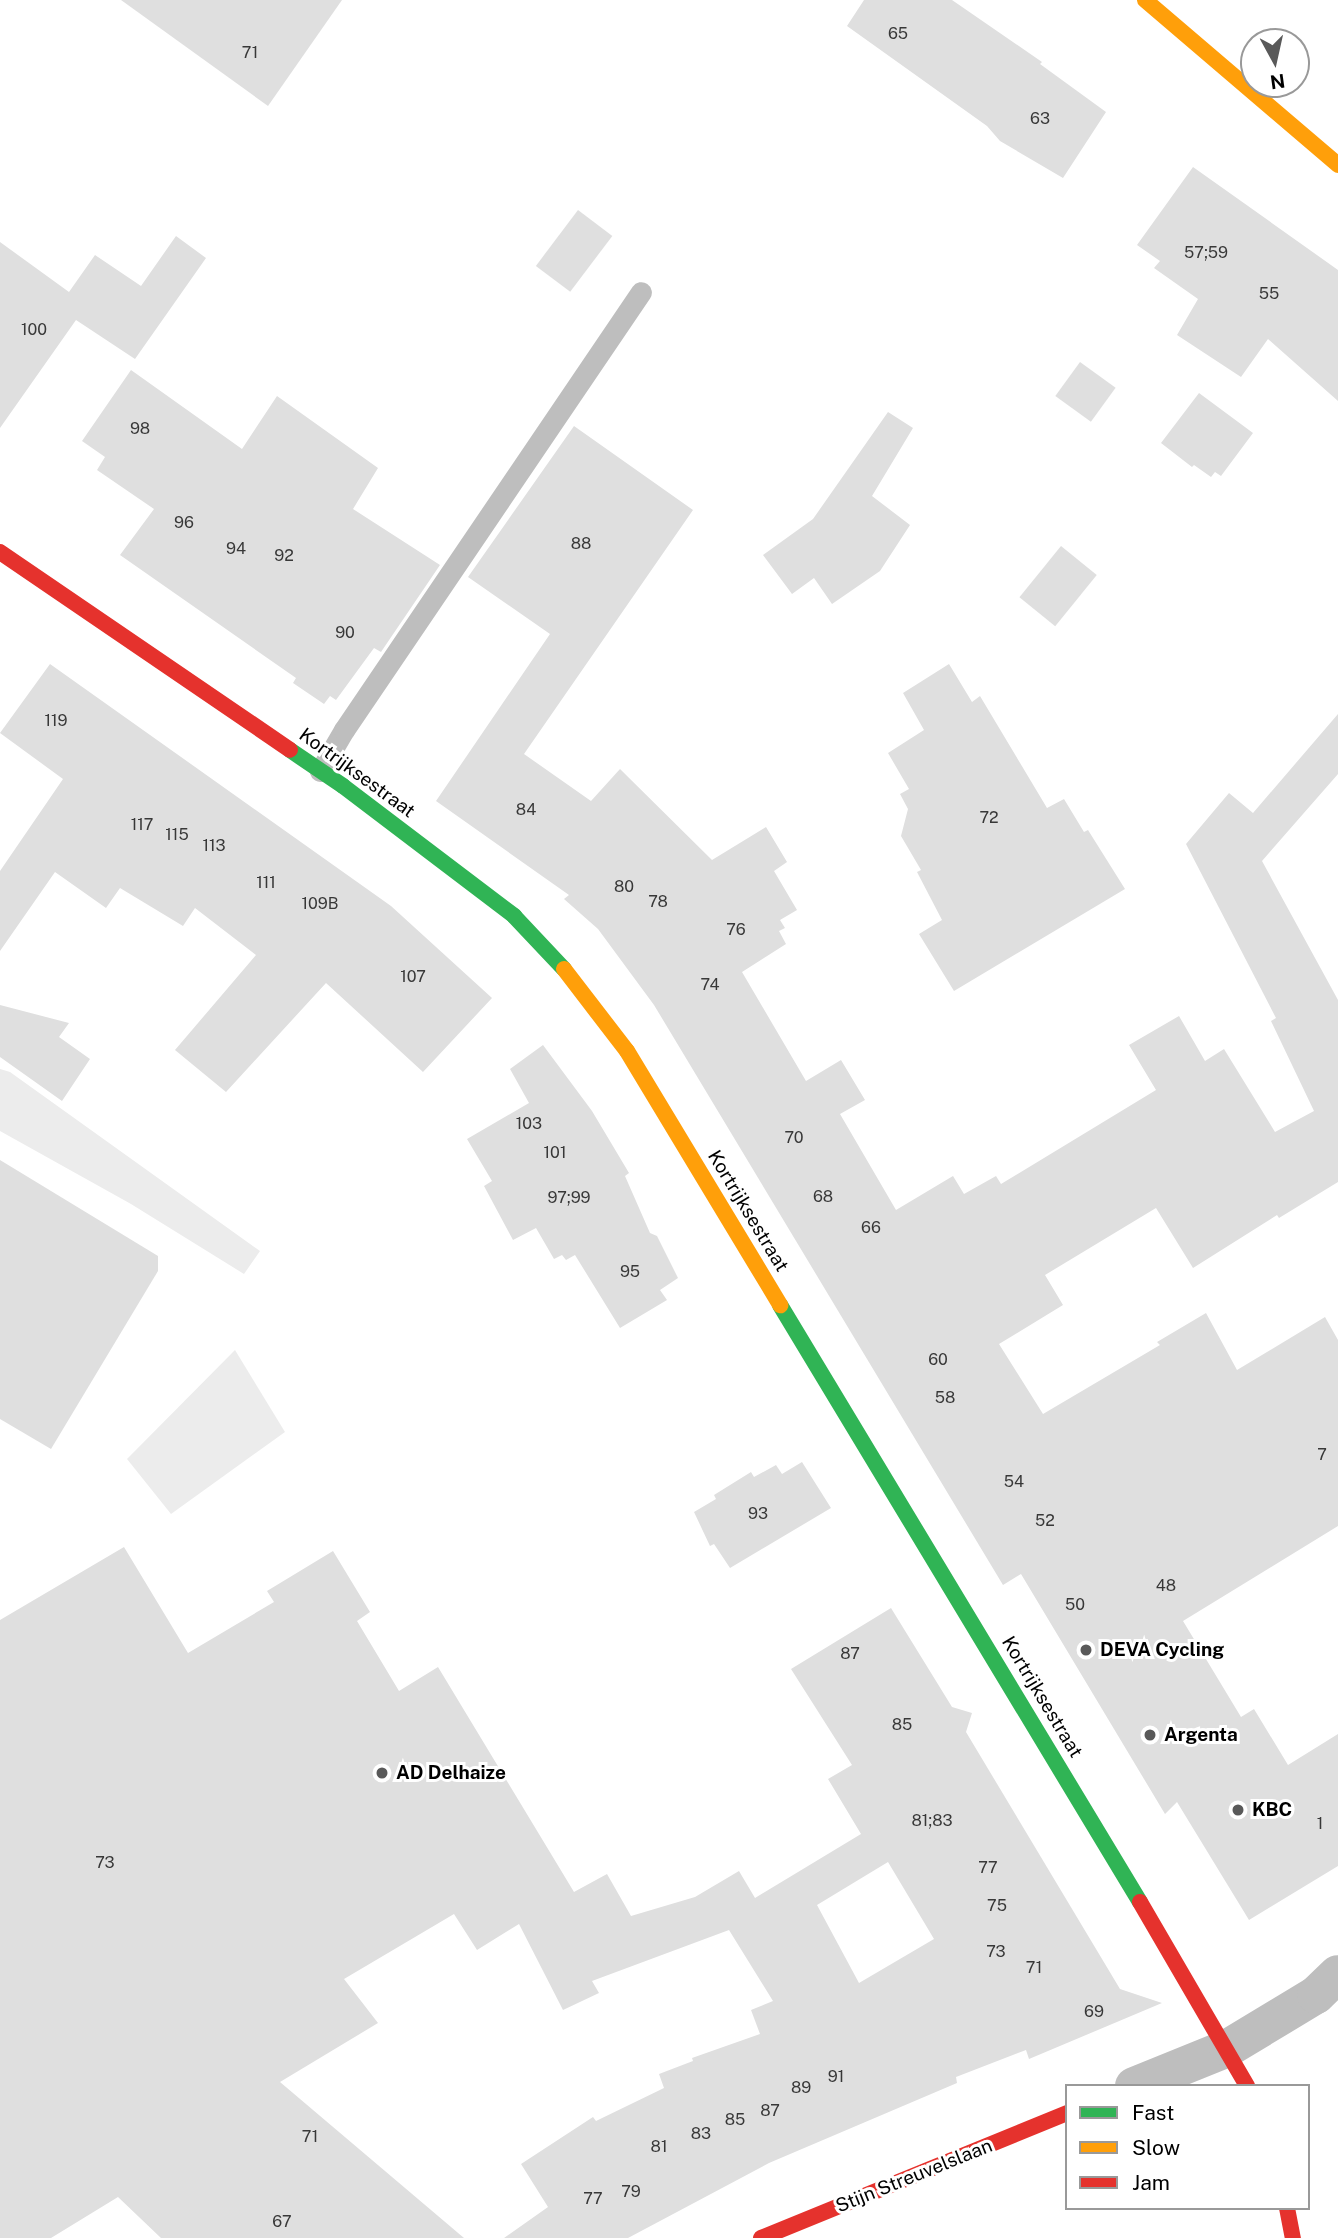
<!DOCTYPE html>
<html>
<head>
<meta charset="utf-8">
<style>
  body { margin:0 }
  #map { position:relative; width:1338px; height:2238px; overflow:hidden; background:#fff; font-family:"Public Sans",sans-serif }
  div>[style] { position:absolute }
  .green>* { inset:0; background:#ececec }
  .building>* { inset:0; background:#dfdfdf; transform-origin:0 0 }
  .lane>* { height:21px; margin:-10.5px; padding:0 10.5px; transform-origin:10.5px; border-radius:10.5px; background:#bebebe }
  .street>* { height:38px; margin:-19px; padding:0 19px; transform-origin:19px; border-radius:19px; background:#bebebe }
  .fast>* { height:16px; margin:-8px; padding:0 8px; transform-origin:8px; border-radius:8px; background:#30b455 }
  .slow>* { height:16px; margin:-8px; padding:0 8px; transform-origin:8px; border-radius:8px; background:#ff9f0a }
  .jam>* { height:16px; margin:-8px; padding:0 8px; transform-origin:8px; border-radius:8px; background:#e5322d }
  .dots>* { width:19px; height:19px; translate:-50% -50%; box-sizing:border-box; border:4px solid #fff; border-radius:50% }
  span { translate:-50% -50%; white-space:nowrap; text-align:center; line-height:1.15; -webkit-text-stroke:6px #fff; paint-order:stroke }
  .number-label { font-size:16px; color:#383838 }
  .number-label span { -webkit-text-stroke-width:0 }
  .street-label { font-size:19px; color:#000 }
  .poi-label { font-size:19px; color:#000; font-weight:700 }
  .left { translate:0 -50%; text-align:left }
  .legend { position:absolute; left:1065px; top:2084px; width:245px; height:126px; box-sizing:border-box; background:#fff; border:2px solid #999; margin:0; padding:9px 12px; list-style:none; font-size:21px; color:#000 }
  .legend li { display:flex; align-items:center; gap:14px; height:35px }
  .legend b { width:35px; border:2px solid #999 }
  .north { position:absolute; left:1240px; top:28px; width:70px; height:70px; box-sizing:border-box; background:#fff; border:2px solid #999; border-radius:50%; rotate:172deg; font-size:19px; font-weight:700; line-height:28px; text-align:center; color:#000 }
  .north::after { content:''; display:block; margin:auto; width:24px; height:32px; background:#595959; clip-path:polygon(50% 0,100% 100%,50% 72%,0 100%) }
</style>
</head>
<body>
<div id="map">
  <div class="green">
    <div style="clip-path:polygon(0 1069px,10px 1072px,260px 1251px,244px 1274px,131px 1204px,0 1131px)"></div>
    <div style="clip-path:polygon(235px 1350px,285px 1432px,171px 1514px,127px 1459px)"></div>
  </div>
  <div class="building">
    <div style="clip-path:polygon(121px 0,342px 0,268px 106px)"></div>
    <div style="clip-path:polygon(864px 0,952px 0,1042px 62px,1040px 64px,1106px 112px,1063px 178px,1000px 141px,987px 126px,847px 26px)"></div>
    <div style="clip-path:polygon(1193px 167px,1338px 270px,1338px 401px,1268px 339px,1241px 377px,1177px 335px,1198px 299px,1154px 268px,1160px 261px,1137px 245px)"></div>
    <div style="left:578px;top:210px;width:43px;height:70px;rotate:37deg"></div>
    <div style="clip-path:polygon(176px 236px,206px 258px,135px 359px,76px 320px,0 428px,0 242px,69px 292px,95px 255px,141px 286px)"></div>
    <div style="left:1080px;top:362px;width:44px;height:42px;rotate:36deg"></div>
    <div style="clip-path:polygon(131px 370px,242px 449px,277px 396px,378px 468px,353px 509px,440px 565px,381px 652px,374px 648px,336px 700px,330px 696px,324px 704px,293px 683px,296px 678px,120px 555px,154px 509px,97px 470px,105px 457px,82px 441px)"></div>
    <div style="clip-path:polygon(1199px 393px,1253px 433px,1221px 476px,1215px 472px,1211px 477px,1194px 465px,1192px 467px,1161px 443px)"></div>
    <div style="clip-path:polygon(888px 412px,913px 428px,872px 496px,910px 525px,880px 571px,832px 604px,814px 578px,792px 594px,763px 555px,813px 519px)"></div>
    <div style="clip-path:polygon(574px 426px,693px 510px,524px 754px,591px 801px,620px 769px,712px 860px,766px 827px,787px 862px,774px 871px,797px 910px,780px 920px,785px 928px,779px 931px,786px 944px,742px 972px,806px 1081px,841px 1060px,865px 1100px,840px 1114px,896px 1210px,953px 1176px,964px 1194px,996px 1176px,1001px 1184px,1156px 1090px,1129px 1045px,1179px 1016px,1205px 1061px,1224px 1049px,1275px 1132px,1314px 1111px,1271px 1021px,1276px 1018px,1186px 844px,1229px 793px,1253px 813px,1338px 714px,1338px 774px,1262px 861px,1338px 1000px,1338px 1182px,1279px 1218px,1277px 1215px,1193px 1268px,1156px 1208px,1045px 1275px,1063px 1305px,999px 1344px,1043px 1414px,1160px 1345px,1157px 1342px,1206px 1313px,1237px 1370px,1325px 1317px,1338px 1340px,1338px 1526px,1183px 1621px,1241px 1717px,1254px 1709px,1288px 1765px,1338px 1734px,1338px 1866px,1249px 1920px,1177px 1802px,1165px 1814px,1021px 1574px,1003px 1585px,654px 1005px,598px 929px,564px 899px,569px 895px,436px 801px,550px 634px,468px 577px)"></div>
    <div style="left:1061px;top:546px;width:46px;height:66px;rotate:39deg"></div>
    <div style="clip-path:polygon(50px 664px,391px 906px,492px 998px,423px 1072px,326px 983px,226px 1092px,175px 1050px,256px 955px,195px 908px,183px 926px,120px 888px,106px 908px,55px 872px,0 951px,0 871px,63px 779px,0 733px)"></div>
    <div style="clip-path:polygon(949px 664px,972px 702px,980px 696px,1047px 808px,1064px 799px,1084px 832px,1088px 830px,1125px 889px,954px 991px,919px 934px,942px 920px,917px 872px,921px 870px,901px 836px,908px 809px,900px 794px,909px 789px,888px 753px,924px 730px,903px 693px)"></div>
    <div style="clip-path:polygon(0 1005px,69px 1023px,59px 1037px,90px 1059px,62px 1101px,0 1057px)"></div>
    <div style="clip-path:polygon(543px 1045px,592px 1111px,629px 1173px,625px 1176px,650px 1233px,657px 1236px,678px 1278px,660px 1290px,667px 1300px,620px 1328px,575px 1255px,566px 1260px,562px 1255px,554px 1259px,536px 1228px,513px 1240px,484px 1186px,492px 1181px,467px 1139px,529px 1103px,510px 1069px)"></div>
    <div style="clip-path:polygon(0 1160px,158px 1256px,158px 1271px,51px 1449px,0 1419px)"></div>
    <div style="clip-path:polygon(802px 1462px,831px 1508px,730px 1568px,714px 1544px,710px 1546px,694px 1512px,716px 1499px,714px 1495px,751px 1472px,754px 1477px,776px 1465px,782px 1474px)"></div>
    <div style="clip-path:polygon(evenodd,124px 1547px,188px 1653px,274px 1602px,267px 1591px,333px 1551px,370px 1612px,357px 1621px,399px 1691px,438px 1667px,574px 1892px,607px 1874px,631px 1916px,695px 1897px,739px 1871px,755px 1898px,861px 1834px,828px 1779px,852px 1765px,791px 1669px,891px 1608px,952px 1707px,972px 1713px,966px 1732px,1120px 1989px,1162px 2003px,1029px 2059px,1026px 2050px,956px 2077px,957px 2083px,769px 2163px,628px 2238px,504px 2238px,548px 2207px,521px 2164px,593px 2117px,596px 2121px,664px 2088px,659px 2074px,693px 2061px,692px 2058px,760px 2034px,751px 2010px,773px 2001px,729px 1930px,592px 1981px,599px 1993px,563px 2010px,519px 1924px,477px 1950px,454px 1914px,344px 1979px,378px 2023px,280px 2082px,464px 2238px,161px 2238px,118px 2197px,51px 2238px,0 2238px,0 1620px,124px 1547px,888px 1862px,934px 1939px,859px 1983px,817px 1905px,888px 1862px)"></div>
  </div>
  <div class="lane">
    <div style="left:320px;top:771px;width:48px;rotate:-59.7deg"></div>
    <div style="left:344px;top:730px;width:529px;rotate:-55.86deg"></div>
  </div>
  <div class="street">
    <div style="left:1134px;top:2086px;width:101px;rotate:-22deg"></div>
    <div style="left:1228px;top:2048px;width:103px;rotate:-31.1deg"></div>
    <div style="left:1316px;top:1995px;width:30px;rotate:-44deg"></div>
  </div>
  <div class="fast">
    <div style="left:290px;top:750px;width:64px;rotate:34.2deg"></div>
    <div style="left:343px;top:786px;width:215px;rotate:37.2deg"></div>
    <div style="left:514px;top:916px;width:73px;rotate:46.7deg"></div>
    <div style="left:780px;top:1305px;width:697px;rotate:58.91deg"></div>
  </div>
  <div class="slow">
    <div style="left:1145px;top:0;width:254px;rotate:40.5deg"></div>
    <div style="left:564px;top:969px;width:103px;rotate:52.5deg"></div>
    <div style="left:627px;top:1051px;width:297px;rotate:58.9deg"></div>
  </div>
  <div class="jam">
    <div style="left:0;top:552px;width:351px;rotate:34.3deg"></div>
    <div style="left:1140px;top:1902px;width:213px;rotate:59.8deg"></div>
    <div style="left:1287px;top:2208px;width:31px;rotate:79deg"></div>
    <div style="left:761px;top:2238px;width:331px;rotate:-22.2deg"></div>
  </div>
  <div class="dots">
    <div style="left:1086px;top:1650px;background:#595959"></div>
    <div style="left:1150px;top:1735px;background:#595959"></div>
    <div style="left:382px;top:1773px;background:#595959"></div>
    <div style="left:1238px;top:1810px;background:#595959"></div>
  </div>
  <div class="number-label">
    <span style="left:898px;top:34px">65</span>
    <span style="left:250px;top:53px">71</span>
    <span style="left:1040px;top:119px">63</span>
    <span style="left:1206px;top:253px">57;59</span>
    <span style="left:1269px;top:294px">55</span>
    <span style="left:34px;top:330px">100</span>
    <span style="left:140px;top:429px">98</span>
    <span style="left:184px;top:523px">96</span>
    <span style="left:581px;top:544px">88</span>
    <span style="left:236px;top:549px">94</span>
    <span style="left:284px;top:556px">92</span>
    <span style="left:345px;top:633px">90</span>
    <span style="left:56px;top:721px">119</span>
    <span style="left:526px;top:810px">84</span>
    <span style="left:989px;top:818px">72</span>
    <span style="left:142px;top:825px">117</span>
    <span style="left:177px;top:835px">115</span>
    <span style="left:214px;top:846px">113</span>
    <span style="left:266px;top:883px">111</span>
    <span style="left:624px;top:887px">80</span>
    <span style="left:658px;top:902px">78</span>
    <span style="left:320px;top:904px">109B</span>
    <span style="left:736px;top:930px">76</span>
    <span style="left:413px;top:977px">107</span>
    <span style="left:710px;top:985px">74</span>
    <span style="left:529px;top:1124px">103</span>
    <span style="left:794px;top:1138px">70</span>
    <span style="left:555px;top:1153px">101</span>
    <span style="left:823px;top:1197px">68</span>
    <span style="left:569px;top:1198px">97;99</span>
    <span style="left:871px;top:1228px">66</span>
    <span style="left:630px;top:1272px">95</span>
    <span style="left:938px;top:1360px">60</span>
    <span style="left:945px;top:1398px">58</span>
    <span style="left:1322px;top:1455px">7</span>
    <span style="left:1014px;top:1482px">54</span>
    <span style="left:758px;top:1514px">93</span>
    <span style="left:1045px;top:1521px">52</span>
    <span style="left:1166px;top:1586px">48</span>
    <span style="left:1075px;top:1605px">50</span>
    <span style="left:850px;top:1654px">87</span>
    <span style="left:902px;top:1725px">85</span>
    <span style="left:932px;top:1821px">81;83</span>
    <span style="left:1320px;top:1824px">1</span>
    <span style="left:105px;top:1863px">73</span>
    <span style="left:988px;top:1868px">77</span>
    <span style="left:997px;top:1906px">75</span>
    <span style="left:996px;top:1952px">73</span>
    <span style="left:1034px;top:1968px">71</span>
    <span style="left:1094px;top:2012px">69</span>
    <span style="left:836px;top:2077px">91</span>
    <span style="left:801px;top:2088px">89</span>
    <span style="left:770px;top:2111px">87</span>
    <span style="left:735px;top:2120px">85</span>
    <span style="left:701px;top:2134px">83</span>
    <span style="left:310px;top:2137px">71</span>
    <span style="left:659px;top:2147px">81</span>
    <span style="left:631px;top:2192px">79</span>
    <span style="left:593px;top:2199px">77</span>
    <span style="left:282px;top:2222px">67</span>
  </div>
  <div class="street-label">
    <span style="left:357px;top:773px;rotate:36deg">Kortrijksestraat</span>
    <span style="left:748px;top:1211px;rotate:59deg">Kortrijksestraat</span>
    <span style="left:1042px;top:1697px;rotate:59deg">Kortrijksestraat</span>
    <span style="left:914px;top:2176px;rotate:-22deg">Stijn Streuvelslaan</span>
  </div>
  <div class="poi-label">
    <span class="left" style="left:1100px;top:1650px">DEVA Cycling</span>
    <span class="left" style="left:1164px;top:1735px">Argenta</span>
    <span class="left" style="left:396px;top:1773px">AD Delhaize</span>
    <span class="left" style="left:1252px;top:1810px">KBC</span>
  </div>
  <ul class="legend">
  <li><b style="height:9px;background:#30b455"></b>Fast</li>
  <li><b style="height:9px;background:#ff9f0a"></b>Slow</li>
  <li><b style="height:9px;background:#e5322d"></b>Jam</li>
  </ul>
  <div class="north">N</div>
</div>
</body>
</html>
